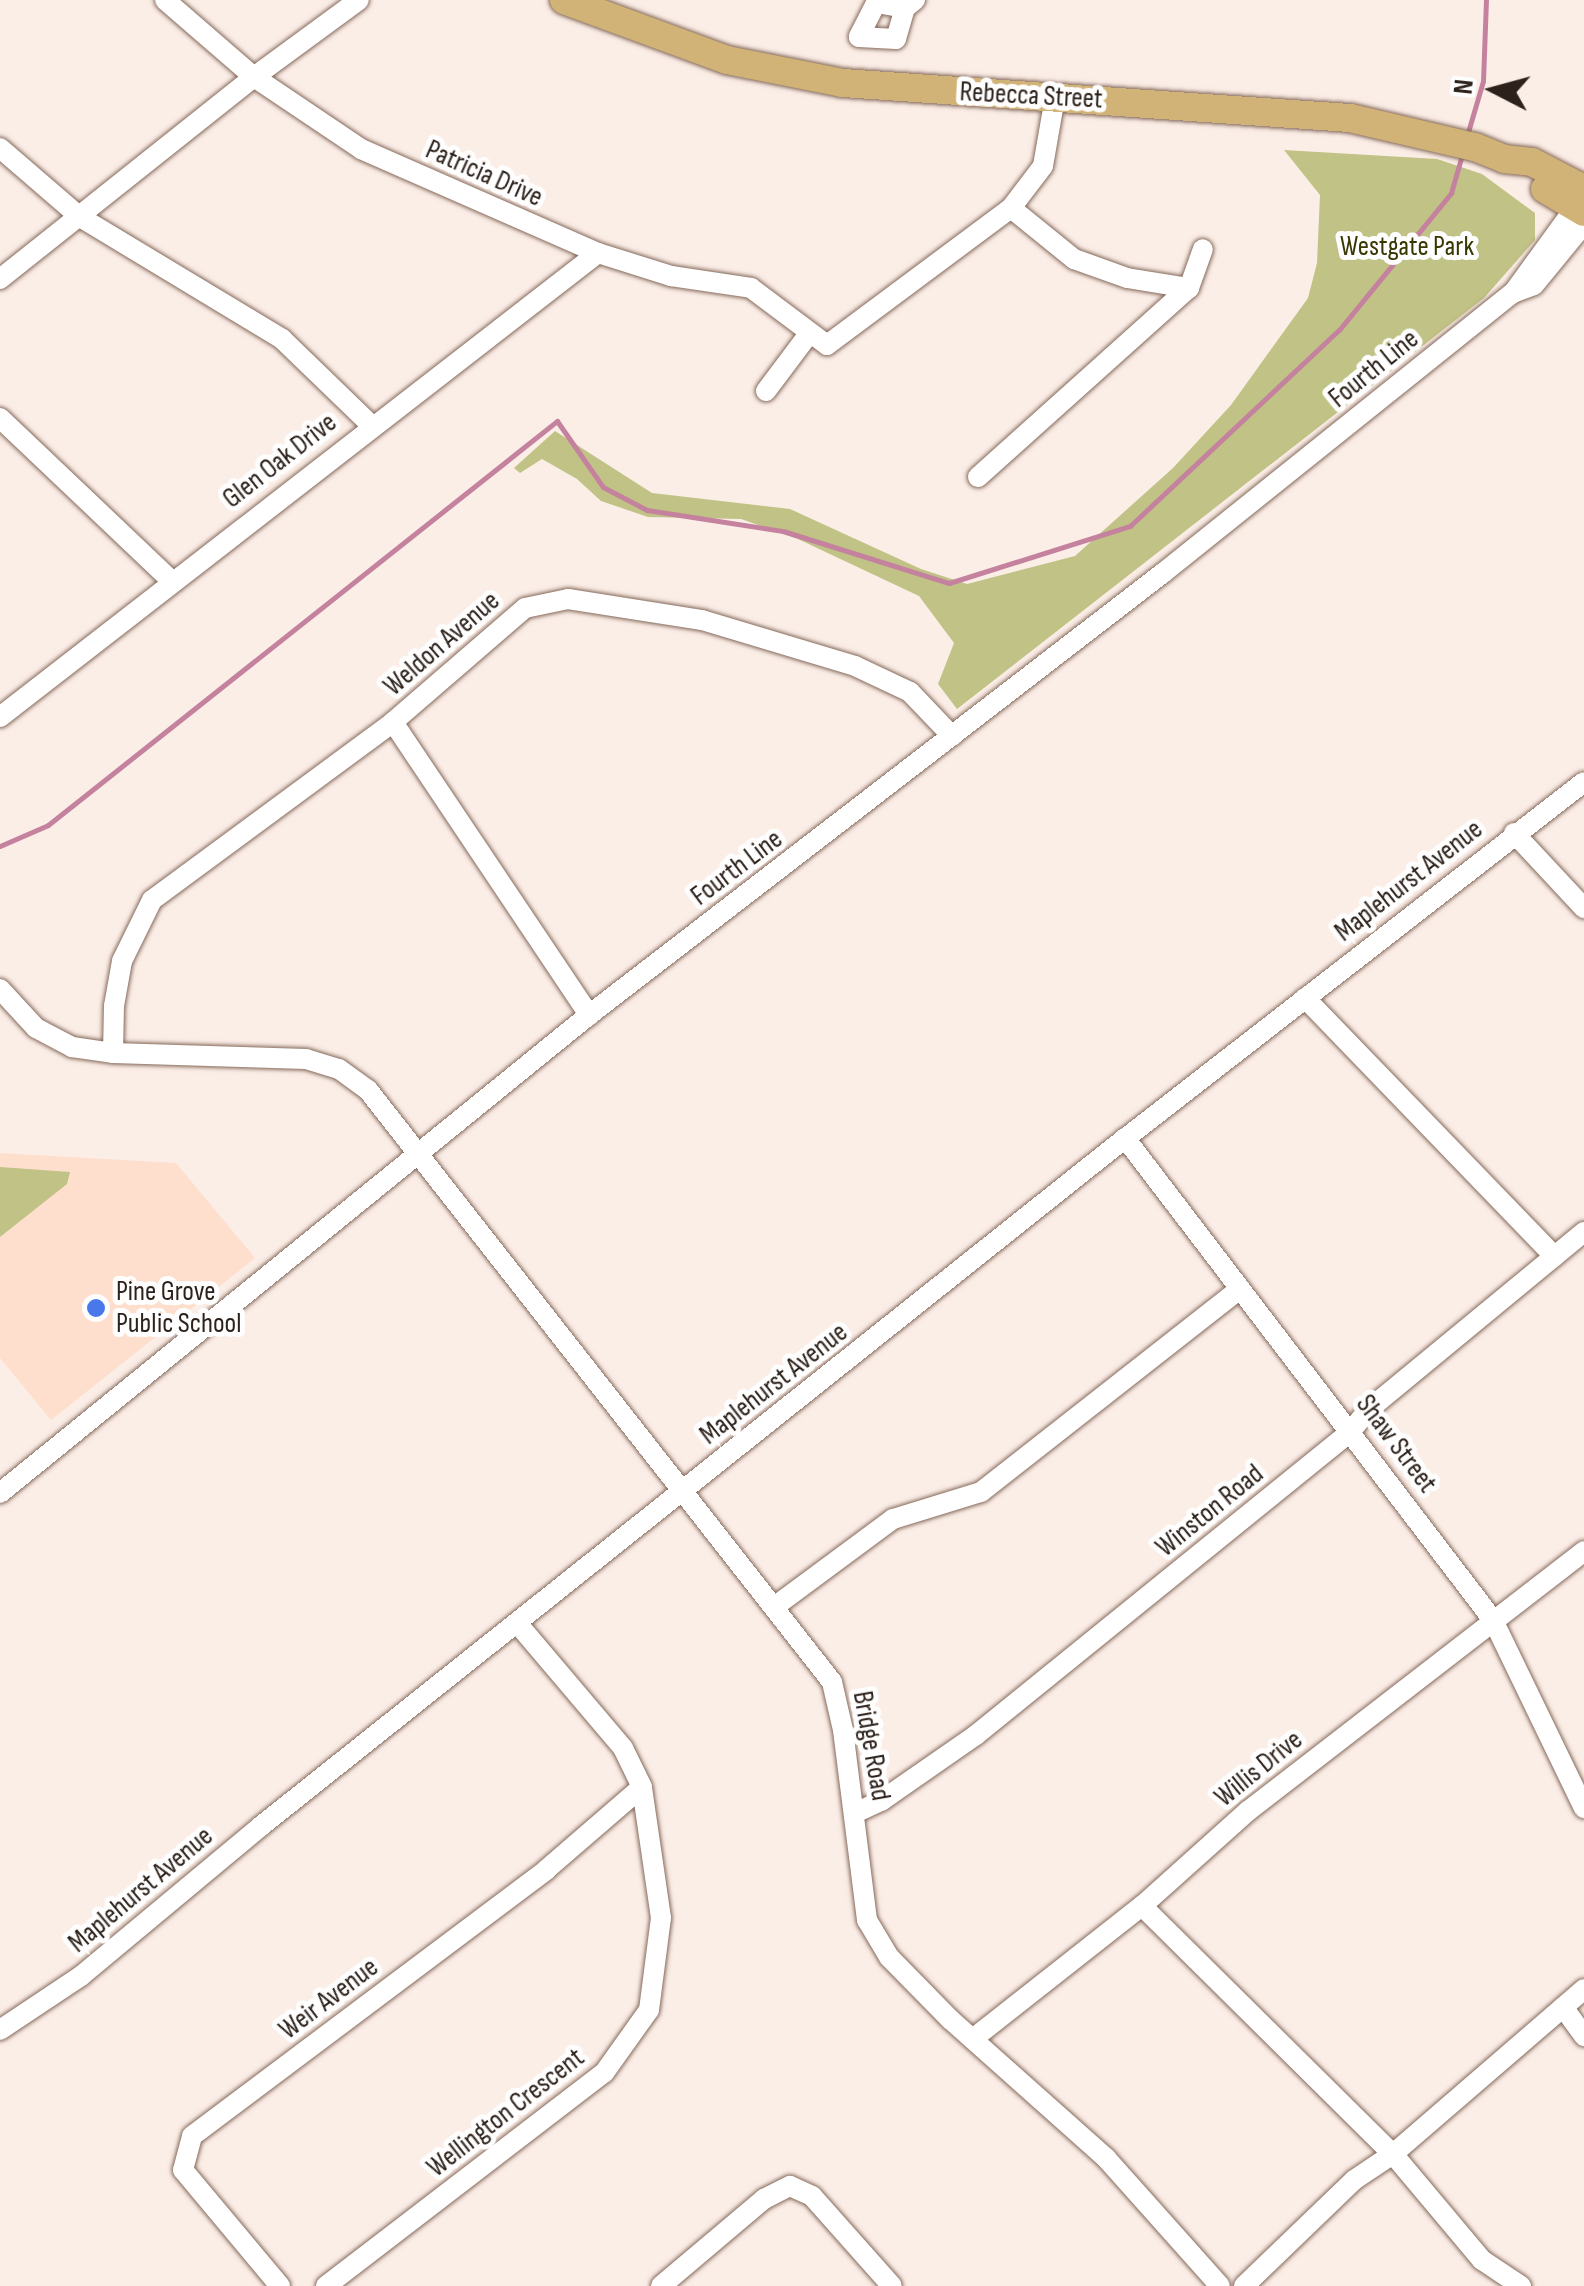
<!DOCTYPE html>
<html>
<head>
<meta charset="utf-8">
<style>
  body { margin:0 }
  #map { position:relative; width:1584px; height:2286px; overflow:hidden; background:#fbeee7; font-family:"Sofia Sans Condensed",sans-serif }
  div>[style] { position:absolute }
  .built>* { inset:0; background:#fedfce }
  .green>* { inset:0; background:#c1c285 }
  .stream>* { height:5px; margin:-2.5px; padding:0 2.5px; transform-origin:2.5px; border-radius:2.5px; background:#c4829f }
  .roads { filter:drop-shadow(0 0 2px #85695a) drop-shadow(0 0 2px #85695a) }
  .minor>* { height:20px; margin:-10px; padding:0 10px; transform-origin:10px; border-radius:10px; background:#fff }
  .major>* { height:28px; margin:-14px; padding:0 14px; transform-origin:14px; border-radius:14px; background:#d1b377 }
  .dots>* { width:28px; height:28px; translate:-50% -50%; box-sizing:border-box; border:5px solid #fefefe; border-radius:50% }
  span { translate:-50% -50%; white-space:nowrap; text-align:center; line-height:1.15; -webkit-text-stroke:10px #fefefe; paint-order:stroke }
  .street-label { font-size:28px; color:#2c211b }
  .park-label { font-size:28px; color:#383700 }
  .poi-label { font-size:28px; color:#2c211b }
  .left { translate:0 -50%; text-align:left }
  .north { position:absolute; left:1444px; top:40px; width:100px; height:100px; -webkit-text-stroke:8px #fefefe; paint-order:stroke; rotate:276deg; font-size:28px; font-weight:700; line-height:40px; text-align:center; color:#2c211b }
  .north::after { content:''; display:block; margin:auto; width:35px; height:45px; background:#2c211b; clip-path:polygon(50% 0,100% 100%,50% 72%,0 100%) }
</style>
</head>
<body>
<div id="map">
  <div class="built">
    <div style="clip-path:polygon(0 1153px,176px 1163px,255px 1258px,51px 1420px,0 1358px)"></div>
  </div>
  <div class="green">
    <div style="clip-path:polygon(1284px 150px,1437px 159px,1482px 174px,1535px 213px,1535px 240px,1484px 298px,957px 709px,938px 684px,954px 643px,919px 596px,798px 539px,741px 519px,648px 517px,601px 501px,577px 479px,542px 459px,520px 473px,514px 468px,555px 431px,652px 493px,790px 509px,921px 569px,967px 584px,1075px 556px,1173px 468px,1231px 405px,1308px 298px,1317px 263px,1320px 195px)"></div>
    <div style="clip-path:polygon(0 1167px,70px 1172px,67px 1184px,0 1237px)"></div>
  </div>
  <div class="stream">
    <div style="left:1468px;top:132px;width:53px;rotate:-73.6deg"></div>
    <div style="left:1483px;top:81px;width:81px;rotate:-87.9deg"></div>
    <div style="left:0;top:846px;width:52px;rotate:-23.6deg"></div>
    <div style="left:48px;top:825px;width:650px;rotate:-38.44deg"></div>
    <div style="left:557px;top:421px;width:80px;rotate:55.1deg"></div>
    <div style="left:603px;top:487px;width:50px;rotate:27.6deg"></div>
    <div style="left:647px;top:510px;width:138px;rotate:8.8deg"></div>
    <div style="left:783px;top:531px;width:174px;rotate:17.4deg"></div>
    <div style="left:949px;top:583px;width:190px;rotate:-17.5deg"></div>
    <div style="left:1130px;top:526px;width:287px;rotate:-43.2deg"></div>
    <div style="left:1339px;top:330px;width:177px;rotate:-50.7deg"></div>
    <div style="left:1451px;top:193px;width:36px;rotate:-74deg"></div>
  </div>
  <div class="roads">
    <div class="minor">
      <div style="left:165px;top:0;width:118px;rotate:40.9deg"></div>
      <div style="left:254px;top:77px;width:129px;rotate:33.9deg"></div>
      <div style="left:361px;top:149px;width:259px;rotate:23.7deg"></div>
      <div style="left:598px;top:253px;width:77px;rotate:17.5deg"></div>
      <div style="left:671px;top:276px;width:81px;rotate:8.5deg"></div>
      <div style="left:751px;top:288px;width:95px;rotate:36.9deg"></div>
      <div style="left:827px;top:345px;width:229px;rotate:-36.7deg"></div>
      <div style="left:1011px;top:208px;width:53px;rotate:-52.7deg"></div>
      <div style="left:1043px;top:166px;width:70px;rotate:-80.1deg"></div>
      <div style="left:905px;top:8px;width:29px;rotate:-170deg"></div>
      <div style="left:876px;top:3px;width:38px;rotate:117deg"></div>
      <div style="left:859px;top:37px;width:37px;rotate:3deg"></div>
      <div style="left:896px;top:39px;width:32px;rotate:-74deg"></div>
      <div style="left:905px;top:8px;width:13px;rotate:-39deg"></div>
      <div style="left:0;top:148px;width:106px;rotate:40.8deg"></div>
      <div style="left:80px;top:217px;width:236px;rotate:31.1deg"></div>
      <div style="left:282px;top:339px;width:124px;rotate:44deg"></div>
      <div style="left:1011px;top:208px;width:81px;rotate:39deg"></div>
      <div style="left:1074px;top:259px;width:56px;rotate:19.7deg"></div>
      <div style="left:1127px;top:278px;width:63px;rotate:9.2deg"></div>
      <div style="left:0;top:279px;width:325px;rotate:-38.5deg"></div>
      <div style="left:254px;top:77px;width:130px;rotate:-36.3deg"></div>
      <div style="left:1513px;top:293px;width:117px;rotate:-54deg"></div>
      <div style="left:766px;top:391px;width:70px;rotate:-53.1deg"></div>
      <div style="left:0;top:418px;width:237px;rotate:43.5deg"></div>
      <div style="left:978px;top:477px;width:283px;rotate:-41.9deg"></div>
      <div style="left:1189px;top:288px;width:41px;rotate:-70.3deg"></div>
      <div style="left:0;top:717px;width:757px;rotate:-37.81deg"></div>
      <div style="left:393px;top:722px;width:353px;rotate:56.2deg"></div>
      <div style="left:1514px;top:833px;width:103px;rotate:47deg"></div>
      <div style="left:0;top:989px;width:53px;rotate:47.3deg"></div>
      <div style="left:36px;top:1028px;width:41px;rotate:27.8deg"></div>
      <div style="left:72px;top:1047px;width:41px;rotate:8.3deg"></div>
      <div style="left:113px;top:1053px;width:193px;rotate:1.8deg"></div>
      <div style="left:306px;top:1059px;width:34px;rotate:17deg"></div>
      <div style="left:339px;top:1069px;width:36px;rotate:36deg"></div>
      <div style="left:368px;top:1090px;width:752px;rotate:51.91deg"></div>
      <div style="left:832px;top:1682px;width:49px;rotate:77.1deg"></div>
      <div style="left:843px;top:1730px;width:192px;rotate:82.8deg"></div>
      <div style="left:867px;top:1920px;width:43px;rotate:59.3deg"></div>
      <div style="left:889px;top:1957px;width:88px;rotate:45.5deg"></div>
      <div style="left:951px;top:2020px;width:208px;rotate:41.7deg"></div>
      <div style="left:1106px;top:2158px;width:171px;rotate:48.3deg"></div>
      <div style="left:1305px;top:998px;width:359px;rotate:46deg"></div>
      <div style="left:113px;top:1053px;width:47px;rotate:-88.8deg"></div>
      <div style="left:114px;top:1006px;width:46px;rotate:-79.9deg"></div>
      <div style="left:122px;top:961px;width:68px;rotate:-63.8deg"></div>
      <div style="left:152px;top:900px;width:300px;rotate:-36.4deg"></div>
      <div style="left:393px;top:722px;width:174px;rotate:-40.8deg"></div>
      <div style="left:525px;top:608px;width:44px;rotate:-11.8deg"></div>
      <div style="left:568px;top:599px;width:136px;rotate:8.9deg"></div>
      <div style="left:702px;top:620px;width:160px;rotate:16.7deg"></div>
      <div style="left:855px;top:666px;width:61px;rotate:25.3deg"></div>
      <div style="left:910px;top:692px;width:61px;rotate:46.3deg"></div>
      <div style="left:1125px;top:1138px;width:606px;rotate:52.64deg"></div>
      <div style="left:1493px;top:1620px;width:209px;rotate:64.2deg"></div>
      <div style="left:0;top:1493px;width:759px;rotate:-39.06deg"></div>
      <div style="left:589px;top:1015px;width:724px;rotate:-37.6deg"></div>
      <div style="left:1163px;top:573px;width:448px;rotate:-38.7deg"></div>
      <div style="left:1513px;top:293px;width:22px;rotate:-21deg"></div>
      <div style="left:1534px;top:285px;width:79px;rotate:-50.7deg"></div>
      <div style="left:774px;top:1607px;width:148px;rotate:-36.5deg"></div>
      <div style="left:893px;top:1519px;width:92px;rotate:-17.1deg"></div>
      <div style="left:981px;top:1492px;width:328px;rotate:-38.1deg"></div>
      <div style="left:855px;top:1813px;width:29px;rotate:-25deg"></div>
      <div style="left:881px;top:1801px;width:116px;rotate:-34.8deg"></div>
      <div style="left:976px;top:1735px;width:483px;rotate:-39deg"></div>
      <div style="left:1351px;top:1431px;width:27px;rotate:-51deg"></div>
      <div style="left:1368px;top:1410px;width:280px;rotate:-39.5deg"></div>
      <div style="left:1142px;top:1906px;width:353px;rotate:44.7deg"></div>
      <div style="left:1393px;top:2154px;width:138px;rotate:50deg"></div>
      <div style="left:1482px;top:2260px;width:47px;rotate:33.7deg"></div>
      <div style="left:1563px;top:2007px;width:36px;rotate:54deg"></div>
      <div style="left:0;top:2030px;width:97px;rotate:-33.7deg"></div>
      <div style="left:81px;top:1976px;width:234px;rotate:-39.8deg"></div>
      <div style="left:261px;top:1826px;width:1084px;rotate:-38.52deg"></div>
      <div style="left:1109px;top:1151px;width:601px;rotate:-37.84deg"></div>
      <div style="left:974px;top:2038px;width:214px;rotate:-38.2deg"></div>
      <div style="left:1142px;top:1906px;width:142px;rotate:-41.9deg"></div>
      <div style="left:1248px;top:1811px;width:425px;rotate:-37.7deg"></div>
      <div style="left:280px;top:2286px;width:151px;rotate:-129.9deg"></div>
      <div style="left:183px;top:2170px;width:35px;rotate:-75deg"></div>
      <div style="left:192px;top:2136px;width:444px;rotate:-36.9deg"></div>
      <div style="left:547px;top:1869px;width:125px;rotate:-40.8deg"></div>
      <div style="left:326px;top:2286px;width:350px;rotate:-37.5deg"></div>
      <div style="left:604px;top:2073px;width:77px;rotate:-54.5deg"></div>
      <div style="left:649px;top:2010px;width:93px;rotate:-82.6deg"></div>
      <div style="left:661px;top:1918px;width:132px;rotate:-98.3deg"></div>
      <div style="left:642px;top:1787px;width:43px;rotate:-116deg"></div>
      <div style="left:623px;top:1748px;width:162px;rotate:-130.3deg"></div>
      <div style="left:661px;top:2286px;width:135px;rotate:-40.2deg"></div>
      <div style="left:764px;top:2199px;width:29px;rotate:-27deg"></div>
      <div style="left:790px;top:2186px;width:24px;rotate:24deg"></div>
      <div style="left:812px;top:2196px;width:120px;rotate:48.4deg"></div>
      <div style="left:1244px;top:2286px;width:153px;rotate:-43.9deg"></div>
      <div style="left:1354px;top:2180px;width:47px;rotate:-33.7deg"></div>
      <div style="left:1393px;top:2154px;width:252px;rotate:-40.8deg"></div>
    </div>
    <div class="major">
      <div style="left:564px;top:0;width:174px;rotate:20.2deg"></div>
      <div style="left:727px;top:60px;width:118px;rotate:11.2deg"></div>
      <div style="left:843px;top:83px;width:508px;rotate:3.95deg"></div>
      <div style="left:1350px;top:118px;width:128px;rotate:13.1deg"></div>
      <div style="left:1475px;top:147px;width:31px;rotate:22deg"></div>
      <div style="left:1504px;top:159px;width:28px;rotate:6deg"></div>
      <div style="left:1532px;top:162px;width:59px;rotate:27.4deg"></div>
      <div style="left:1545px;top:189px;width:45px;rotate:30.5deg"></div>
    </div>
  </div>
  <div class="dots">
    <div style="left:96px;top:1308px;background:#4978ea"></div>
  </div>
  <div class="street-label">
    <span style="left:1031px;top:96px;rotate:3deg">Rebecca Street</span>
    <span style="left:484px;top:174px;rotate:24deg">Patricia Drive</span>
    <span style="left:1374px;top:369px;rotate:-39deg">Fourth Line</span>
    <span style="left:280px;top:461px;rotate:-38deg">Glen Oak Drive</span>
    <span style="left:442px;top:644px;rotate:-41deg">Weldon Avenue</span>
    <span style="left:737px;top:868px;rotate:-37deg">Fourth Line</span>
    <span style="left:1409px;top:881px;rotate:-38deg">Maplehurst Avenue</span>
    <span style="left:774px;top:1384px;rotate:-38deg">Maplehurst Avenue</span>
    <span style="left:1396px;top:1444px;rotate:53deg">Shaw Street</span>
    <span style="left:1210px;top:1511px;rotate:-39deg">Winston Road</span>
    <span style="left:871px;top:1746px;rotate:80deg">Bridge Road</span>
    <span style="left:1259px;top:1769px;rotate:-39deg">Willis Drive</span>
    <span style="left:141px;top:1890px;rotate:-40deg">Maplehurst Avenue</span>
    <span style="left:329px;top:1999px;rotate:-37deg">Weir Avenue</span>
    <span style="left:506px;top:2113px;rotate:-38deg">Wellington Crescent</span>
  </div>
  <div class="park-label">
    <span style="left:1407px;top:247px">Westgate Park</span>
  </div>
  <div class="poi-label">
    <span class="left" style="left:116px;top:1308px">Pine Grove<br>Public School</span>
  </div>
  <div class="north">N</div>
</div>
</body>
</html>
